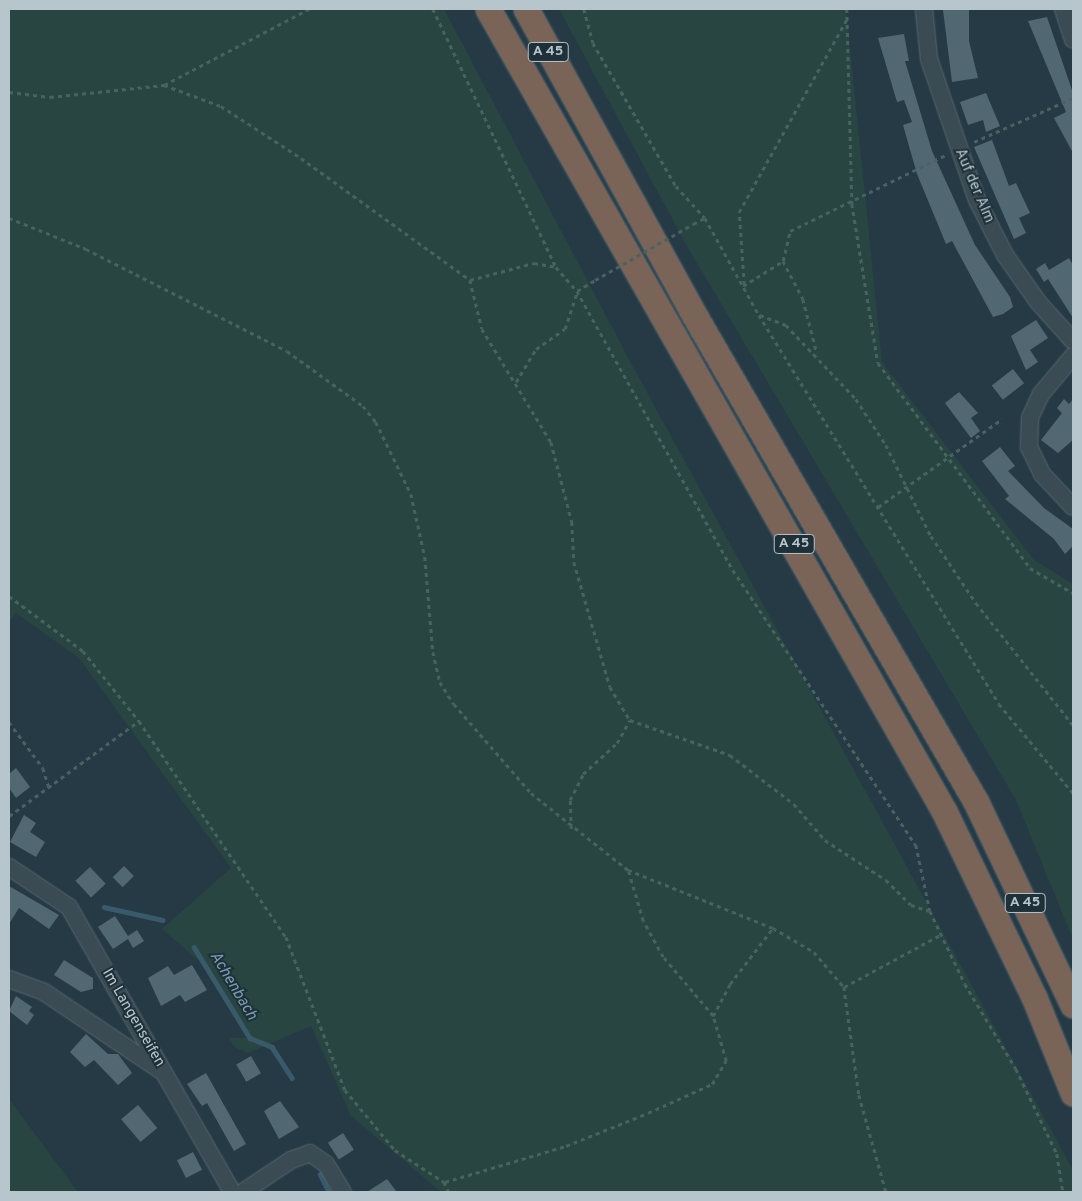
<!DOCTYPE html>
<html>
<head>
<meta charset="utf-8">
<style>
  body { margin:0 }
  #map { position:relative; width:1082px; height:1201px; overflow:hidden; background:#253a44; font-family:Overpass,sans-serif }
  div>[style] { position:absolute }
  .green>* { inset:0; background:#284541 }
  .stream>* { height:4.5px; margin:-2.25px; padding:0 2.25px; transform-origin:2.25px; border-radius:2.25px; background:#385a6b }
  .building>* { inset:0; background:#516771; transform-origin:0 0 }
  .path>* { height:2.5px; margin-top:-1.25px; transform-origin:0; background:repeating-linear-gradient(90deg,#48625f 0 4px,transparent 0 8px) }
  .roads { filter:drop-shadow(0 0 1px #586871) drop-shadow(0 0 1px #586871) }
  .minor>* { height:16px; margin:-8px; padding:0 8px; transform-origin:8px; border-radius:8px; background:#3a4b53 }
  .highway>* { height:25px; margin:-12.5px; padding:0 12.5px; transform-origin:12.5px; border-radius:12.5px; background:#7a6357 }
  .path-bridge>* { height:2.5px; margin-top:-1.25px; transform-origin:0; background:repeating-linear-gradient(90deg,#48625f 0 4px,transparent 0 8px) }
  span { translate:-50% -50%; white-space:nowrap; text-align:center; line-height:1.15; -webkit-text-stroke:4px #1f3039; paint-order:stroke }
  .shield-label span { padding:1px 4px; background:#1f3039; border:1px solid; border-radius:4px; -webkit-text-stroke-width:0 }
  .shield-label { font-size:14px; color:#b7c5cd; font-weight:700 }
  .street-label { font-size:15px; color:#b7c5cd }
  .water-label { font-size:16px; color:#769eb1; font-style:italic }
  .frame { position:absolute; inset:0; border:10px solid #b7c5cd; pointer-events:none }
</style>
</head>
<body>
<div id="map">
  <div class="green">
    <div style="clip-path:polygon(9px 9px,444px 9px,631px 363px,1073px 1170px,1073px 1192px,441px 1192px,351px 1116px,311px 1026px,248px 1053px,234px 1047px,229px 1038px,247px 1038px,206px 967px,162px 929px,231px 868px,79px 658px,16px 613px,9px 622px)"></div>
    <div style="clip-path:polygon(559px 9px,846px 9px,882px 362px,1034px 560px,1073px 584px,1073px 939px,1016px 800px,688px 248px)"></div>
    <div style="clip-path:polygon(9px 1099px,78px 1192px,9px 1192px)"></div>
  </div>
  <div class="stream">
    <div style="left:104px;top:907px;width:60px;rotate:12.4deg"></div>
    <div style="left:194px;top:947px;width:107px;rotate:58.4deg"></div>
    <div style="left:250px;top:1038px;width:24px;rotate:22deg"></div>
    <div style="left:272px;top:1047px;width:37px;rotate:57deg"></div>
    <div style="left:320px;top:1174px;width:20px;rotate:63deg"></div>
  </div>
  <div class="building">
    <div style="clip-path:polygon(969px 9px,969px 41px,978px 78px,952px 82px,943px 10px)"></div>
    <div style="clip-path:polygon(1047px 17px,1073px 93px,1073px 153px,1054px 118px,1066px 112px,1028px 21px)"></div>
    <div style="clip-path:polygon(904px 34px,909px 61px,905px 61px,932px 151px,975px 245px,1010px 297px,1013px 307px,1003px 314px,993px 317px,952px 241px,946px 244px,917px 174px,903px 125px,912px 122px,904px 100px,897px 102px,878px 38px)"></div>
    <div style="clip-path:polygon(986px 93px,1000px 126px,986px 132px,983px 120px,968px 125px,960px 102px)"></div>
    <div style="clip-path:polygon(992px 140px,1009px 186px,1016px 183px,1030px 213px,1019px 218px,1026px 233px,1014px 239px,974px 147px)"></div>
    <div style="clip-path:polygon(1069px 258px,1073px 265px,1073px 318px,1048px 279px,1044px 282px,1036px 269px,1045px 263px,1049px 270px)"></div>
    <div style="clip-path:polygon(1036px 320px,1048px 338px,1030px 350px,1038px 362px,1026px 370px,1011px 336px)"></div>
    <div style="left:1013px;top:369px;width:18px;height:27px;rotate:52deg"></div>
    <div style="clip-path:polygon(959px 392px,978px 413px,971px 418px,980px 431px,971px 438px,945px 403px)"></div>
    <div style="clip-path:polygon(1064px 399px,1069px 404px,1073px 399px,1073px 440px,1058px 453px,1041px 440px,1062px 413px,1057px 408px)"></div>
    <div style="clip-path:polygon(1000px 447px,1015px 466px,1008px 471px,1044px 508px,1073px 529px,1073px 546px,1065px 554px,1054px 539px,1005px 499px,1009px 496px,982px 461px)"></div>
    <div style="clip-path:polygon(16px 768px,30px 787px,16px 798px,9px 788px,9px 774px)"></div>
    <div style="clip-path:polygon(24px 815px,36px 823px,30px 832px,45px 842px,36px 857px,10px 842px)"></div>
    <div style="left:124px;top:866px;width:14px;height:16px;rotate:45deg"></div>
    <div style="left:90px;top:867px;width:23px;height:20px;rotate:47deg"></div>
    <div style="clip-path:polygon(9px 886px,59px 915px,49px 929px,19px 908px,9px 924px)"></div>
    <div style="clip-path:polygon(115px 916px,128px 936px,137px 930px,144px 941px,133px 948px,128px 939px,113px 949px,98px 927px)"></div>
    <div style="clip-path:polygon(64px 960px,93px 978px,93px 989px,81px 992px,54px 975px)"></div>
    <div style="clip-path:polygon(192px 965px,207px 990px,185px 1002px,180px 995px,161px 1006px,148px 978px,168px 966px,174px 975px)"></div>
    <div style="clip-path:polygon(16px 996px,32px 1007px,29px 1011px,34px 1015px,27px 1025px,9px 1011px)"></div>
    <div style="clip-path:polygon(86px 1034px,108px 1054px,118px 1054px,132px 1073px,118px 1085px,94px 1060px,85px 1067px,70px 1052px)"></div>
    <div style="left:251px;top:1056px;width:20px;height:17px;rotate:60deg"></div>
    <div style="clip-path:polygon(206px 1073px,246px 1144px,234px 1151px,207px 1103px,202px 1106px,187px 1084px)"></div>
    <div style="clip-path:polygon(280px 1101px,299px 1127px,279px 1139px,264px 1111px)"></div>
    <div style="left:138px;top:1105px;width:30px;height:22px;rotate:50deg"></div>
    <div style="left:343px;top:1133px;width:20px;height:18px;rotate:57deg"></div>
    <div style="left:193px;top:1152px;width:20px;height:18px;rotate:63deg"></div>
    <div style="clip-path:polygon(387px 1179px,397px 1192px,367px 1192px)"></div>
  </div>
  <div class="path">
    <div style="left:433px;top:9px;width:286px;rotate:64.5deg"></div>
    <div style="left:584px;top:9px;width:35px;rotate:75deg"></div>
    <div style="left:593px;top:43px;width:165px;rotate:59.9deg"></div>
    <div style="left:676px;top:186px;width:43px;rotate:47.8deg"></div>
    <div style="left:705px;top:218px;width:111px;rotate:60.9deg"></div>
    <div style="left:759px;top:315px;width:457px;rotate:58.3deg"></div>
    <div style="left:999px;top:704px;width:116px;rotate:50.3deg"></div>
    <div style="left:847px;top:9px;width:195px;rotate:88.5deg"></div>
    <div style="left:852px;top:204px;width:161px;rotate:80.7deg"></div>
    <div style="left:878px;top:363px;width:255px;rotate:53.4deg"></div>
    <div style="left:1030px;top:568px;width:50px;rotate:30.2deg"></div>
    <div style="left:164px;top:85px;width:164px;rotate:-27.7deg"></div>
    <div style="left:9px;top:92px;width:41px;rotate:7deg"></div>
    <div style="left:50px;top:97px;width:115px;rotate:-6deg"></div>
    <div style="left:164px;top:85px;width:61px;rotate:20.2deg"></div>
    <div style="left:221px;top:106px;width:95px;rotate:33deg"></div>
    <div style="left:301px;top:158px;width:208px;rotate:35.8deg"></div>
    <div style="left:470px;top:280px;width:66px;rotate:-14.9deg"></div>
    <div style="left:534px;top:263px;width:22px;rotate:10deg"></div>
    <div style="left:556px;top:267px;width:32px;rotate:49deg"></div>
    <div style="left:577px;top:291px;width:320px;rotate:60.8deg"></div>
    <div style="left:733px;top:570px;width:330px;rotate:56.4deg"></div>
    <div style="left:916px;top:845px;width:67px;rotate:78deg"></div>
    <div style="left:930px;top:911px;width:81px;rotate:64.4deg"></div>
    <div style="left:965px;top:984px;width:99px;rotate:59deg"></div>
    <div style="left:1016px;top:1069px;width:94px;rotate:64.2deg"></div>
    <div style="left:1057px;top:1154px;width:38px;rotate:81deg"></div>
    <div style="left:974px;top:142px;width:108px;rotate:-24deg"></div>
    <div style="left:9px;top:218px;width:83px;rotate:21.9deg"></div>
    <div style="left:86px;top:249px;width:225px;rotate:26.9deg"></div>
    <div style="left:287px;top:351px;width:94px;rotate:35.9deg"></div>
    <div style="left:363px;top:406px;width:21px;rotate:51deg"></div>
    <div style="left:376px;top:422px;width:80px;rotate:64.1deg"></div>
    <div style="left:411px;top:494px;width:65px;rotate:77.5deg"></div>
    <div style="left:425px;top:557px;width:95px;rotate:85.2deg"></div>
    <div style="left:433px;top:652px;width:31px;rotate:77deg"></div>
    <div style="left:440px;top:682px;width:26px;rotate:58deg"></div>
    <div style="left:454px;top:704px;width:118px;rotate:49.1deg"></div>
    <div style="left:531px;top:793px;width:124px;rotate:38.4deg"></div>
    <div style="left:628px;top:870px;width:156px;rotate:21.8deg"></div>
    <div style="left:773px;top:928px;width:48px;rotate:30.3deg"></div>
    <div style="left:814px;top:952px;width:46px;rotate:49.4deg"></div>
    <div style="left:844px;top:987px;width:109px;rotate:82.1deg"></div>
    <div style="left:859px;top:1095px;width:101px;rotate:74.4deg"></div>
    <div style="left:693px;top:224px;width:13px;rotate:-27deg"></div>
    <div style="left:783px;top:261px;width:43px;rotate:62.2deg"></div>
    <div style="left:803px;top:299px;width:56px;rotate:75.5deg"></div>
    <div style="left:470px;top:280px;width:50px;rotate:76.2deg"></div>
    <div style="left:482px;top:329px;width:132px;rotate:58.6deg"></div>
    <div style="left:551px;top:442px;width:83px;rotate:75.3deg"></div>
    <div style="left:572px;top:522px;width:40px;rotate:87.1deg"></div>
    <div style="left:574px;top:562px;width:130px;rotate:73.9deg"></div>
    <div style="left:610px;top:687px;width:39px;rotate:59deg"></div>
    <div style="left:630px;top:720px;width:106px;rotate:19.3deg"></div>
    <div style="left:730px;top:755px;width:81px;rotate:37.4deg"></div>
    <div style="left:794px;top:804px;width:48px;rotate:49.3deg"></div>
    <div style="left:825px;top:840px;width:73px;rotate:33.3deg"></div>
    <div style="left:886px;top:880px;width:35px;rotate:45deg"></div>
    <div style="left:911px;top:905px;width:19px;rotate:18deg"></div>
    <div style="left:744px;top:285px;width:73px;rotate:-93.9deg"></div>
    <div style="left:739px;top:212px;width:221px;rotate:-60.8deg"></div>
    <div style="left:743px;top:286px;width:47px;rotate:-32deg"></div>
    <div style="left:783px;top:261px;width:31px;rotate:-77deg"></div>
    <div style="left:790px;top:231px;width:174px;rotate:-26deg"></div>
    <div style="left:760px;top:315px;width:28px;rotate:21deg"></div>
    <div style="left:786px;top:325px;width:102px;rotate:46.6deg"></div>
    <div style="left:856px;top:399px;width:55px;rotate:56.9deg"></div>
    <div style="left:886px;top:445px;width:102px;rotate:63.7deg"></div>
    <div style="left:931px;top:536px;width:81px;rotate:56.1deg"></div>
    <div style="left:976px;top:603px;width:156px;rotate:51.5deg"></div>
    <div style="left:516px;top:382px;width:39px;rotate:-59deg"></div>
    <div style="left:536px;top:349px;width:35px;rotate:-35deg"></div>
    <div style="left:565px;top:329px;width:40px;rotate:-72deg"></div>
    <div style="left:577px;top:291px;width:21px;rotate:-31deg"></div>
    <div style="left:878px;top:507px;width:152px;rotate:-35.4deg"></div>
    <div style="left:9px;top:596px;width:92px;rotate:36.6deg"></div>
    <div style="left:83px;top:651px;width:90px;rotate:51.3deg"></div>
    <div style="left:139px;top:721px;width:261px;rotate:55.8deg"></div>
    <div style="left:286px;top:937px;width:164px;rotate:68.9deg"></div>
    <div style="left:345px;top:1090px;width:78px;rotate:50.2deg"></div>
    <div style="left:395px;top:1150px;width:59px;rotate:33.1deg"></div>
    <div style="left:444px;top:1182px;width:11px;rotate:63deg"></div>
    <div style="left:9px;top:722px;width:57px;rotate:53.5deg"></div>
    <div style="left:43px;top:768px;width:21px;rotate:73deg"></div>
    <div style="left:9px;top:816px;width:161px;rotate:-36.2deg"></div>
    <div style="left:571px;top:829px;width:29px;rotate:-92deg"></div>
    <div style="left:570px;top:800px;width:29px;rotate:-63deg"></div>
    <div style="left:583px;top:774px;width:46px;rotate:-42.4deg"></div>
    <div style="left:617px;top:743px;width:26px;rotate:-61deg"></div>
    <div style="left:844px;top:987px;width:109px;rotate:-28.4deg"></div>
    <div style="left:713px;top:1016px;width:36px;rotate:-62deg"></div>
    <div style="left:730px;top:984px;width:69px;rotate:-52.6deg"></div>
    <div style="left:445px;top:1182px;width:126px;rotate:-16.6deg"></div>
    <div style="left:566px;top:1146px;width:88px;rotate:-21.9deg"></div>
    <div style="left:648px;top:1113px;width:70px;rotate:-24.4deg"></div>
    <div style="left:712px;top:1084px;width:27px;rotate:-59deg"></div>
    <div style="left:726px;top:1061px;width:47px;rotate:-106.1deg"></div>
    <div style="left:713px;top:1016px;width:77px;rotate:-130.3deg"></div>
    <div style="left:663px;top:957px;width:41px;rotate:-119.1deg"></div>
    <div style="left:643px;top:921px;width:53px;rotate:-106.4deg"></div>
  </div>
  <div class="roads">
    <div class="minor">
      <div style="left:924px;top:9px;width:50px;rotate:84.3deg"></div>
      <div style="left:929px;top:59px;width:149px;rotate:71.2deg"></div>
      <div style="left:977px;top:200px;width:62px;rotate:63deg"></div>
      <div style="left:1005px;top:255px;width:57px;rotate:54.9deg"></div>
      <div style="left:1038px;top:302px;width:52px;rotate:48.1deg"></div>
      <div style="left:1063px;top:9px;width:32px;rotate:72deg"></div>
      <div style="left:1073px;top:356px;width:50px;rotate:130.1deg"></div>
      <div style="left:1041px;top:394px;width:26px;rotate:115deg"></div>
      <div style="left:1030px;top:418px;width:29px;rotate:92deg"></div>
      <div style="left:1029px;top:447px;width:30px;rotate:64deg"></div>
      <div style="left:1042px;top:474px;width:45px;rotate:46.8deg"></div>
      <div style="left:9px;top:867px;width:72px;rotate:33.7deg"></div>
      <div style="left:69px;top:907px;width:328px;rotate:60.2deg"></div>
      <div style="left:9px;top:979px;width:37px;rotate:20deg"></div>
      <div style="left:44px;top:992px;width:140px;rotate:33.9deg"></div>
      <div style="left:243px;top:1192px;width:58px;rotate:-33.7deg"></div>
      <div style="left:291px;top:1160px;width:20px;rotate:-20deg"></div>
      <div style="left:310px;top:1153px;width:19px;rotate:35deg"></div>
      <div style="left:326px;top:1164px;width:33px;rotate:59deg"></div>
    </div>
    <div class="highway">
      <div style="left:488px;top:9px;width:923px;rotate:60.38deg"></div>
      <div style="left:944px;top:811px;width:207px;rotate:64.2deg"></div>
      <div style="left:1034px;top:997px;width:104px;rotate:67.9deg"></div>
      <div style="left:526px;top:9px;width:345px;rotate:61.2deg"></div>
      <div style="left:692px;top:311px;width:567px;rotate:59.95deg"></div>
      <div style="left:976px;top:802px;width:225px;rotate:64.5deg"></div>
    </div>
  </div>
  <div class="path-bridge">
    <div style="left:595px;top:280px;width:113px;rotate:-29.7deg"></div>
  </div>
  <div class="shield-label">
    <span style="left:548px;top:52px">A 45</span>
    <span style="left:794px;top:544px">A 45</span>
    <span style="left:1025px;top:903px">A 45</span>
  </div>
  <div class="street-label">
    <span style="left:974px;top:186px;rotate:67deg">Auf der Alm</span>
    <span style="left:133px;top:1018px;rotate:60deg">Im Langenseifen</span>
  </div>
  <div class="water-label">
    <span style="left:233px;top:986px;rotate:59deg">Achenbach</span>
  </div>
  <div class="frame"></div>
</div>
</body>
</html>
